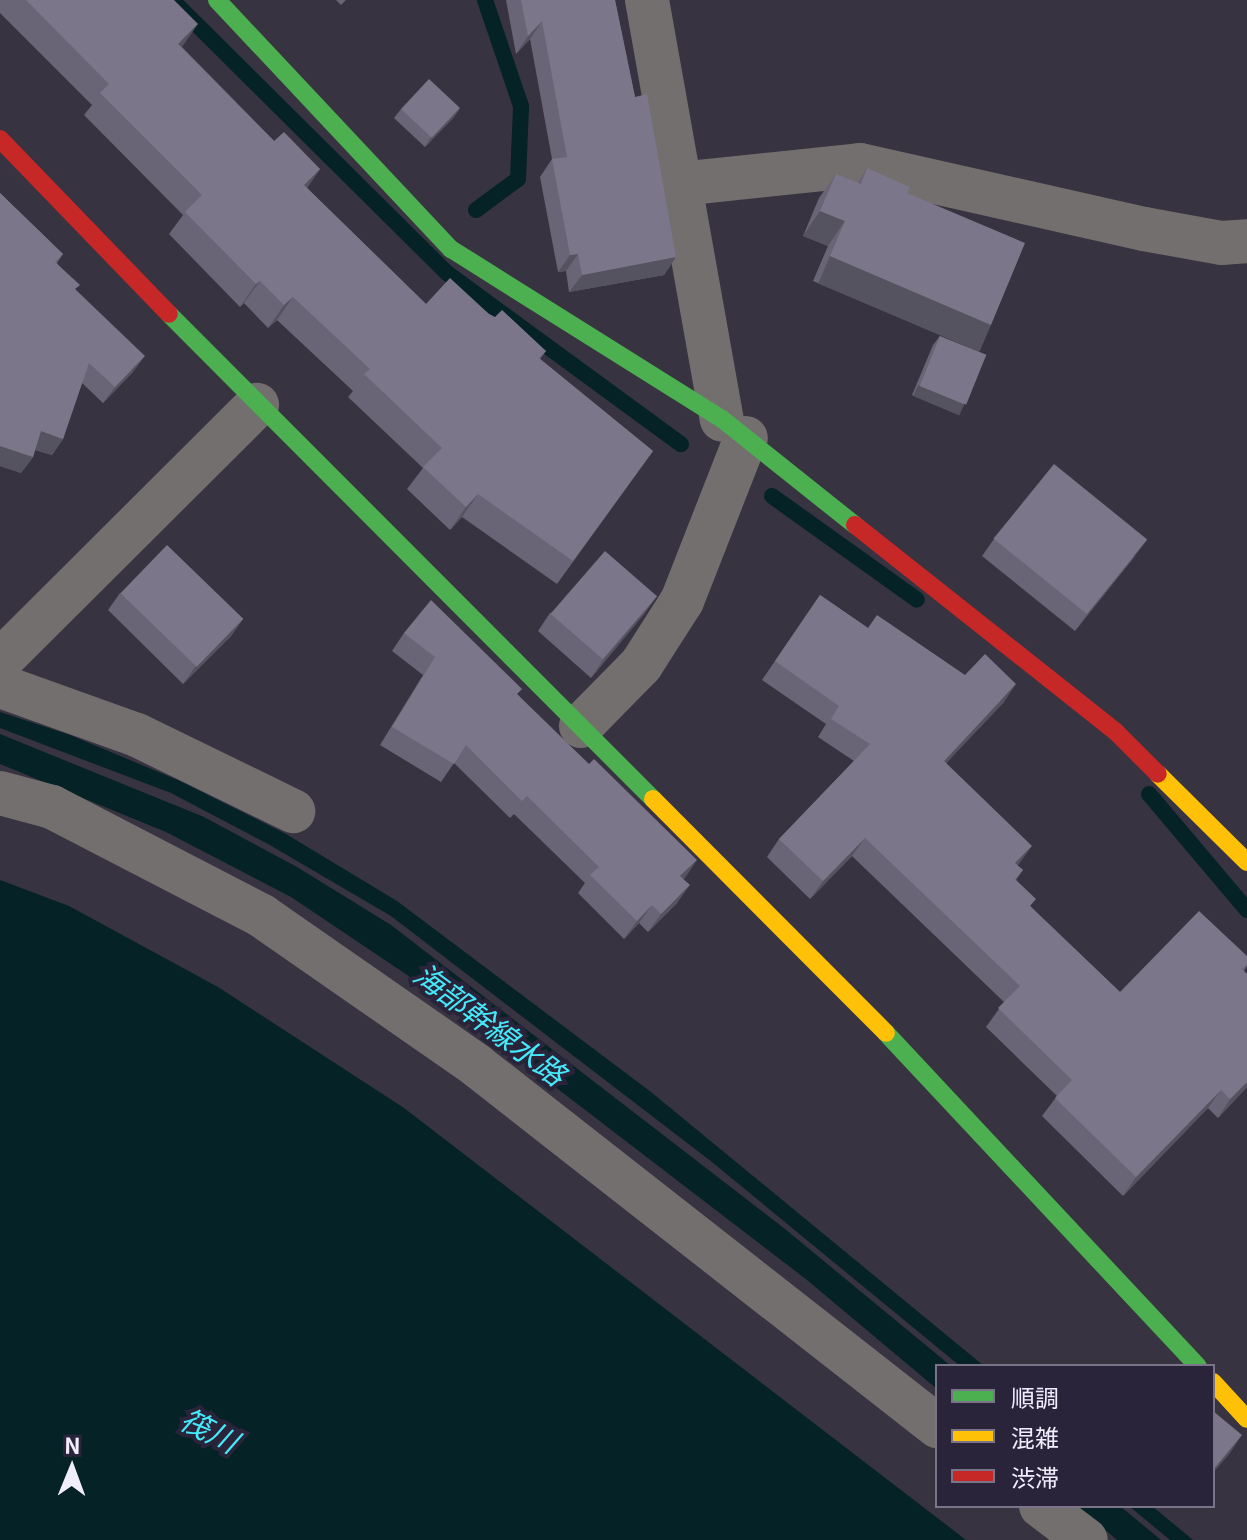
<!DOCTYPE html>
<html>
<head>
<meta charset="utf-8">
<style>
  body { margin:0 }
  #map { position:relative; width:1247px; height:1540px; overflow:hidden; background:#373340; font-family:Georgia,"Noto Sans JP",serif }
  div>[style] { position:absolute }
  .water>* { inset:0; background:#052227 }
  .stream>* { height:16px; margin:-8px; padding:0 8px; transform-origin:8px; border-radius:8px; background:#052227 }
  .street>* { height:44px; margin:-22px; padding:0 22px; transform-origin:22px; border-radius:22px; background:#726f6e }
  .fast>* { height:18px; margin:-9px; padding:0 9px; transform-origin:9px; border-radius:9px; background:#4caf50 }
  .slow>* { height:18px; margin:-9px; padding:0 9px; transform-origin:9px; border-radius:9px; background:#ffc107 }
  .jam>* { height:18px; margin:-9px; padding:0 9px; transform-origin:9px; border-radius:9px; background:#c62828 }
  .wall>* { inset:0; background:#6a6576 }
  .shaded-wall>* { inset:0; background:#565360; transform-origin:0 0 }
  .building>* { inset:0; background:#7b7689; transform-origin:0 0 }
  span { translate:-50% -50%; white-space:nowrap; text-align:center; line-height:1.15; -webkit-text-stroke:8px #2a243b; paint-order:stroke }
  .water-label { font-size:30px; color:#45e9f9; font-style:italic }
  .legend { position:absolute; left:935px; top:1364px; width:280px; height:144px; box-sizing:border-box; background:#2a243b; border:2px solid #7a7489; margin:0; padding:10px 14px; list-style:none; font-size:24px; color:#f1edfd }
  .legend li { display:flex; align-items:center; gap:16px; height:40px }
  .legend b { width:40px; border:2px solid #7a7489 }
  .north { position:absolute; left:32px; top:1428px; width:80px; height:80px; -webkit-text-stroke:6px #2a243b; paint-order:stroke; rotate:1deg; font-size:22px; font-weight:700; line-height:32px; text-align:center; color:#f1edfd }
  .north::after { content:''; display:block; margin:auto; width:28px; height:36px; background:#f1edfd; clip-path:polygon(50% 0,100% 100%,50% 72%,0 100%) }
</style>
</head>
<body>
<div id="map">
  <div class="water">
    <div style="clip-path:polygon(0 712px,70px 735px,180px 781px,286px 834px,397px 901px,651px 1092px,984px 1366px,960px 1366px,712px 1162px,391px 916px,268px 844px,171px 793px,0 728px)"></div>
    <div style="clip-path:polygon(0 734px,204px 817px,297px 867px,391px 925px,785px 1229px,951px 1366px,937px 1366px,937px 1389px,807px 1280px,425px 987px,291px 897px,166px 832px,0 764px)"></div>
    <div style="clip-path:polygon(0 880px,69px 906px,218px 987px,404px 1108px,966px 1540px,0 1540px)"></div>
    <div style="clip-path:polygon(1077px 1506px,1120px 1506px,1161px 1540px,1117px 1540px)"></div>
    <div style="clip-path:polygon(1129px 1506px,1152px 1506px,1193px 1540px,1170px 1540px)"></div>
  </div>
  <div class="stream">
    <div style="left:172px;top:0;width:387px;rotate:44.8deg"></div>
    <div style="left:447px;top:273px;width:290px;rotate:36.2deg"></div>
    <div style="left:476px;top:210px;width:52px;rotate:-36.4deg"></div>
    <div style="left:518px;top:179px;width:73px;rotate:-87.6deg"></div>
    <div style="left:521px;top:106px;width:112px;rotate:-108.8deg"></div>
    <div style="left:772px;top:496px;width:178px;rotate:35.6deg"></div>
    <div style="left:1149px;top:794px;width:152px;rotate:49.8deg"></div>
  </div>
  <div class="street">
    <div style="left:647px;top:0;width:426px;rotate:79.9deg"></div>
    <div style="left:680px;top:184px;width:181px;rotate:-6deg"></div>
    <div style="left:860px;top:165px;width:291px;rotate:12.7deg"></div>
    <div style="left:1144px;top:229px;width:78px;rotate:10.3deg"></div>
    <div style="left:1221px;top:243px;width:26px;rotate:-4deg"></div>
    <div style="left:0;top:661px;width:363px;rotate:-44.9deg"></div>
    <div style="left:0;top:686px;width:145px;rotate:19.7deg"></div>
    <div style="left:137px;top:735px;width:174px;rotate:26deg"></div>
    <div style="left:581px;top:726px;width:86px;rotate:-45.5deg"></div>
    <div style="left:641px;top:665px;width:76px;rotate:-57.4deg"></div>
    <div style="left:682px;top:601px;width:175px;rotate:-68.6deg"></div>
    <div style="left:0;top:793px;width:54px;rotate:15.1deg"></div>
    <div style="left:52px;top:807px;width:237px;rotate:27.4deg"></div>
    <div style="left:262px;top:916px;width:261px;rotate:34.8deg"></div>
    <div style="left:476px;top:1065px;width:586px;rotate:38.06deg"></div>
    <div style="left:1041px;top:1506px;width:56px;rotate:37.1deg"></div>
  </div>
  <div class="fast">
    <div style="left:217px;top:0;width:342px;rotate:46.8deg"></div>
    <div style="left:451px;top:249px;width:320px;rotate:32.1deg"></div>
    <div style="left:722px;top:419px;width:170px;rotate:38.6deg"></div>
    <div style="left:169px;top:314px;width:685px;rotate:45.06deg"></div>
    <div style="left:886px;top:1033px;width:456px;rotate:46.9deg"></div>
  </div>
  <div class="slow">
    <div style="left:1158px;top:774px;width:125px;rotate:44.7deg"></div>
    <div style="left:653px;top:799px;width:330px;rotate:45.1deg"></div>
    <div style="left:1213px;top:1382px;width:50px;rotate:47.4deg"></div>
  </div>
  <div class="jam">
    <div style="left:0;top:139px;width:243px;rotate:46deg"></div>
    <div style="left:855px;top:525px;width:333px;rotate:38.4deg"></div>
    <div style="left:1116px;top:732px;width:59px;rotate:45deg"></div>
  </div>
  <div class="wall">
    <div style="clip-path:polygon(0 0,174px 0,182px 47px,274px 141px,320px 169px,307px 188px,426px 304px,489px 314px,546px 351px,540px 359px,653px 451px,557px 584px,462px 517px,450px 530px,407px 489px,423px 468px,348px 397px,353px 391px,277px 320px,268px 328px,244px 303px,240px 307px,169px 234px,183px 215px,84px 115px,92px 105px,0 13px)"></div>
    <div style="clip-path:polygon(336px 0,346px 0,341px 5px)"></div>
    <div style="clip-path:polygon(506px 0,615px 0,635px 97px,676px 257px,664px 275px,569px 292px,566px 271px,558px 272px,540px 177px,552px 159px,530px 39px,516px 54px)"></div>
    <div style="clip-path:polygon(460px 108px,454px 117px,425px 147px,394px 118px,401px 109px)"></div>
    <div style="clip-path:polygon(867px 168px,907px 193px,991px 325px,974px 349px,813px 281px,828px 246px,803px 236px,819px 198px,836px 174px,857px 183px)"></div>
    <div style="clip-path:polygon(0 193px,63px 254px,57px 263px,133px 372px,103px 403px,82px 383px,63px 439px,52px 455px,35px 450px,33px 457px,21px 473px,0 466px)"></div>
    <div style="clip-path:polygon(940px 336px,964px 405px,957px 414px,912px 395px,933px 345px)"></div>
    <div style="clip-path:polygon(994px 539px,1135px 556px,1075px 631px,982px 556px)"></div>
    <div style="clip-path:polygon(120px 593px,243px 619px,231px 636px,183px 684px,108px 610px)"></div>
    <div style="clip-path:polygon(820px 595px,868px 628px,1004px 702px,946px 763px,1018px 866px,1023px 870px,1016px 880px,1031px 907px,1120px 992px,1247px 956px,1247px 966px,1244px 971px,1247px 974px,1247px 1087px,1218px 1118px,1208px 1108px,1123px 1196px,1042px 1116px,1057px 1096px,986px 1027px,1004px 1002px,852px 856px,810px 899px,767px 857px,779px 839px,854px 761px,818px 737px,826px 724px,762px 680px)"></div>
    <div style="clip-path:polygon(657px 596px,644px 614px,591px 678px,538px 631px,550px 613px)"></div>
    <div style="clip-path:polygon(404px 633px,518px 695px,683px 879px,677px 903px,648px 932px,639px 923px,624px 939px,578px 893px,585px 883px,514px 814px,510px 818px,454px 763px,441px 782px,380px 745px,423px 675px,392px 651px)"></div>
  </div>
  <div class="shaded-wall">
    <div style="clip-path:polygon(542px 21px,530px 39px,516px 54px,528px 36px)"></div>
    <div style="clip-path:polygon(198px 24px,182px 47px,178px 44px)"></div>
    <div style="clip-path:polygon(460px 108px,454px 117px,425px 147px,431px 137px)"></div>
    <div style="clip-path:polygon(320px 169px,304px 192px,304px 185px)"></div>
    <div style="clip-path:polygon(820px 211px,845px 221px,828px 246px,803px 236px)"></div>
    <div style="clip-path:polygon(578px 254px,566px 271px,558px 272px,570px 255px)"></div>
    <div style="left:830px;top:256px;width:175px;height:30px;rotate:23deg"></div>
    <div style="clip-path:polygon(676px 257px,664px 275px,569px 292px,582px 275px)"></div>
    <div style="clip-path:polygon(260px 281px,244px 303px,240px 307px,256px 284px)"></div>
    <div style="clip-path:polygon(293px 297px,277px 320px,268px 328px,284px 305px)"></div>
    <div style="clip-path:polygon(145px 356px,133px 372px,103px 403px,115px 387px)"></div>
    <div style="left:918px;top:385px;width:50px;height:12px;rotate:23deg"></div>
    <div style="clip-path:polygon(41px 431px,63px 439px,52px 455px,30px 448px)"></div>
    <div style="clip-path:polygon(0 446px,33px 457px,21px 473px,0 466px)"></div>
    <div style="clip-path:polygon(478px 494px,462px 517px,450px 530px,466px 507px)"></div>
    <div style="clip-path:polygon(1148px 539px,1135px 556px,1075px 631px,1088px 613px)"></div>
    <div style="clip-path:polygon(657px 596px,644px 614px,591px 678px,603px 660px)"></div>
    <div style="clip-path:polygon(243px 619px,231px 636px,183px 684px,195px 667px)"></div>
    <div style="clip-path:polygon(1016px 684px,1004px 702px,931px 779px,944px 761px)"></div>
    <div style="clip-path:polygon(865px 838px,852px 856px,810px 899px,823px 881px)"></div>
    <div style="clip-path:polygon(1032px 846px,1019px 864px,1003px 881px,1015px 863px)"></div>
    <div style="clip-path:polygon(697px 860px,685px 878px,668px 894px,680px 876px)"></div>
    <div style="clip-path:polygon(690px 885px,677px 903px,648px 932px,661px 914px)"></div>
    <div style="clip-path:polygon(652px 905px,639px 923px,624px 939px,637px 921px)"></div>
    <div style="clip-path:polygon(1247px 1082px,1247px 1087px,1218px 1118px,1230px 1099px)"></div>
    <div style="clip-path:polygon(1221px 1090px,1208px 1108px,1123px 1196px,1136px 1177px)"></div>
    <div style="clip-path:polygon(1242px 1435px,1230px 1453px,1213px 1473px,1214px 1469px)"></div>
  </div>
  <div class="building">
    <div style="clip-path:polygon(26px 0,174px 0,198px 24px,178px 44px,274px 141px,284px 132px,320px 169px,304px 185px,426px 304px,450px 278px,489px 314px,495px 317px,502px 310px,546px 351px,539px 358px,653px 451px,573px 561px,478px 494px,466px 507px,423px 467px,442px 448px,364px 374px,370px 369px,293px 297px,284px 305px,260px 281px,256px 284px,185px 212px,202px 195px,100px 93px,109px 84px)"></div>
    <div style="clip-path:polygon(521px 0,615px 0,635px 97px,647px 94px,676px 257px,582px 275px,578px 254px,570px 255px,552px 159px,567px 157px,542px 21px,528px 36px)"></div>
    <div style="left:429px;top:79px;width:42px;height:41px;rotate:43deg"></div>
    <div style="clip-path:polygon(867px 168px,910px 187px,907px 193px,1025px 243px,991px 325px,830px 256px,845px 221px,820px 211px,836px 174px,861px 184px)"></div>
    <div style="clip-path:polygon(0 193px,63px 254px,55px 262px,80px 285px,75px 289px,145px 356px,115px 387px,89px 363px,63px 439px,41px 431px,33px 457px,0 446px)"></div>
    <div style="left:940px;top:336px;width:50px;height:54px;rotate:22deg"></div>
    <div style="left:1054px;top:464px;width:120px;height:96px;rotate:39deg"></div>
    <div style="left:167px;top:545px;width:106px;height:67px;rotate:44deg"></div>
    <div style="left:605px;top:551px;width:69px;height:83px;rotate:41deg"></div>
    <div style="clip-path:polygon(820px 595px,868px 628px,877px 615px,965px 675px,985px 654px,1016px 684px,944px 761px,1032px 846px,1015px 863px,1023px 870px,1015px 879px,1036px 899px,1030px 906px,1120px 992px,1199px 911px,1247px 956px,1247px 964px,1242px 969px,1247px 974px,1247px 1082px,1230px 1099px,1221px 1090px,1136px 1177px,1055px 1098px,1072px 1080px,998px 1008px,1020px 986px,865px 838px,823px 881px,779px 839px,870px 744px,831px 719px,839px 706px,775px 661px)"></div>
    <div style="clip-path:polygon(431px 600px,522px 689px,517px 694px,589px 764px,594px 759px,697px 860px,680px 876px,690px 885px,661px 914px,652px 905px,637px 921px,590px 875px,599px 867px,527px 796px,522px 801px,466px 745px,454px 764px,392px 727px,435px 657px,404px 633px)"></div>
    <div style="clip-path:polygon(1213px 1411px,1242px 1435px,1214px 1469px,1213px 1468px)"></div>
  </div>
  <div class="water-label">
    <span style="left:491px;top:1023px;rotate:37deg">海部幹線水路</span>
    <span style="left:210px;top:1429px;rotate:27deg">筏川</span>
  </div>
  <ul class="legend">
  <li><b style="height:10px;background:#4caf50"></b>順調</li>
  <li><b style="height:10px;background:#ffc107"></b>混雑</li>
  <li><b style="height:10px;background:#c62828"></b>渋滞</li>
  </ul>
  <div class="north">N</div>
</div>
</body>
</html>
